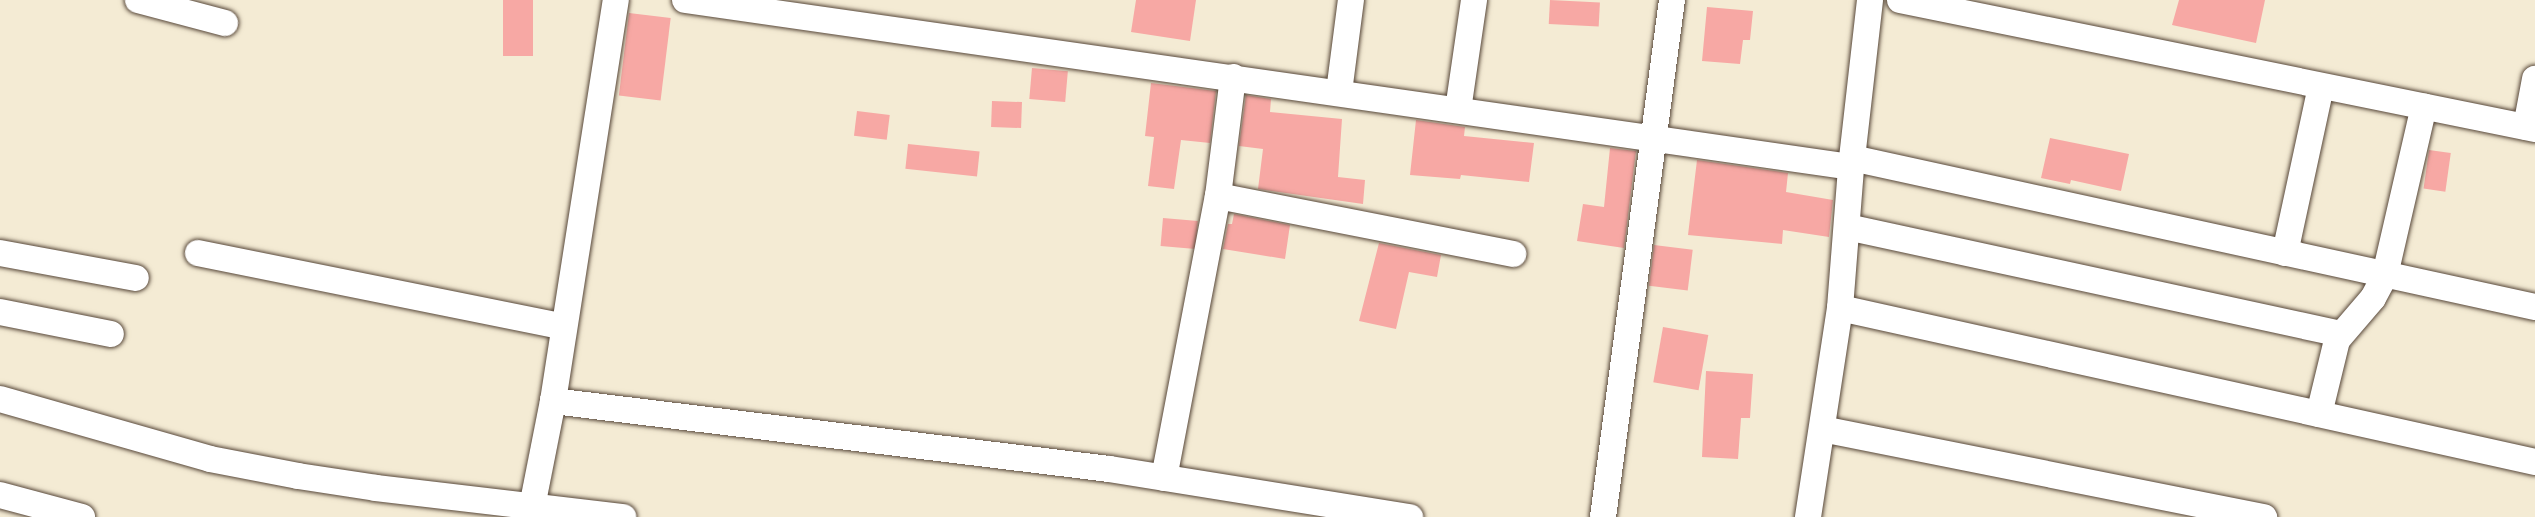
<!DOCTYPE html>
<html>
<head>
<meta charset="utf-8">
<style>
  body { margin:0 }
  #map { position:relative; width:2535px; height:517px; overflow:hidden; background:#f4ebd4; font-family:Itim,sans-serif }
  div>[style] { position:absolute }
  .building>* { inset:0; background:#f7a8a4; transform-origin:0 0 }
  .roads { filter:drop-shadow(0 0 2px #574739) drop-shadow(0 0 2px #574739) }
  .street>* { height:26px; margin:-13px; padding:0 13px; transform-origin:13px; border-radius:13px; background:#fff }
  span { translate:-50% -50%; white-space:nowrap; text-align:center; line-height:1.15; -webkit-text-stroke:5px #fbf7ec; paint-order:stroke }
</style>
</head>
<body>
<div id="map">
  <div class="building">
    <div style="left:503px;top:0;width:30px;height:56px"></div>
    <div style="clip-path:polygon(1136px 0,1196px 0,1190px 41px,1131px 32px)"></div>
    <div style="left:1550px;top:0;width:50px;height:24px;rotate:3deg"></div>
    <div style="clip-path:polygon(2179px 0,2265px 0,2256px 43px,2172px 25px)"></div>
    <div style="clip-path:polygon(1707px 7px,1753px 11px,1750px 40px,1743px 40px,1740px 64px,1702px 61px)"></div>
    <div style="left:629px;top:13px;width:42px;height:83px;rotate:7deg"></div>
    <div style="left:1032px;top:68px;width:36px;height:31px;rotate:5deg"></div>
    <div style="clip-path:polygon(1151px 83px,1216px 91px,1210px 143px,1181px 140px,1174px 189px,1148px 186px,1154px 137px,1145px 136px)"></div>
    <div style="clip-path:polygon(1246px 95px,1271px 99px,1270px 112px,1342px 119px,1338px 177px,1365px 180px,1363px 204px,1258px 189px,1263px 149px,1239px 146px)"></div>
    <div style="left:992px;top:101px;width:30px;height:26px;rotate:2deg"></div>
    <div style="left:857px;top:111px;width:33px;height:25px;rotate:7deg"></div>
    <div style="clip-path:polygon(1416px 120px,1465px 127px,1464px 136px,1534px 143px,1529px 182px,1461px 175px,1460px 179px,1410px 175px)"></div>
    <div style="clip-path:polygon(2050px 138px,2129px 154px,2121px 191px,2071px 180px,2070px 184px,2041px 178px)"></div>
    <div style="left:908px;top:144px;width:72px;height:25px;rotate:6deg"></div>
    <div style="clip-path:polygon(1610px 148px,1636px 151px,1624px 248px,1577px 241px,1583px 204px,1604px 207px)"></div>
    <div style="left:2429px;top:150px;width:22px;height:39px;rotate:8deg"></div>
    <div style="clip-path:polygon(1697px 160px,1788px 173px,1786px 192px,1833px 200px,1829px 237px,1783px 230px,1782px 244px,1688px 235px)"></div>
    <div style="clip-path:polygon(1234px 214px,1290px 225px,1285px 259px,1223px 249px,1228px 224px,1232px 224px)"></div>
    <div style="left:1163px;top:218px;width:35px;height:28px;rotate:5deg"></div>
    <div style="clip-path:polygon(1379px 243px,1441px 255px,1437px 277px,1409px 272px,1396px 329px,1359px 321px)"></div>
    <div style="left:1654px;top:245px;width:39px;height:41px;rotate:7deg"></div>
    <div style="left:1663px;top:327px;width:46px;height:56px;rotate:10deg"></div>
    <div style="clip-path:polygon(1706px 371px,1753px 374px,1750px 418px,1741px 418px,1738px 459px,1702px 457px)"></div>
  </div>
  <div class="roads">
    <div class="street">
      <div style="left:138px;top:0;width:90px;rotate:14.8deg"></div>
      <div style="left:685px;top:0;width:1178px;rotate:8.15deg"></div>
      <div style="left:1900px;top:0;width:648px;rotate:11.48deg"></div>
      <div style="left:1339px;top:92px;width:93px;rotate:-82.6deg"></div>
      <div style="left:1458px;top:110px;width:111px;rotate:-81.7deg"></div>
      <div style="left:2526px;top:127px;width:49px;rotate:-79.4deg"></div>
      <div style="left:1852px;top:158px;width:699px;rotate:12.31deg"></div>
      <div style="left:1218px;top:196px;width:301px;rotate:11.1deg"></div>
      <div style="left:1847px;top:227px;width:505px;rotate:12.22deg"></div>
      <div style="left:0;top:253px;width:138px;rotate:10.4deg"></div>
      <div style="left:198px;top:253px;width:373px;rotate:11.4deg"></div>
      <div style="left:2285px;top:253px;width:170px;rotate:-77.8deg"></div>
      <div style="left:1840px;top:308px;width:712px;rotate:12.49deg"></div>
      <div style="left:0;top:312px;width:113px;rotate:11.2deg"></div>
      <div style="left:0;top:399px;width:218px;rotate:15.9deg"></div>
      <div style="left:210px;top:459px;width:90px;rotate:10.9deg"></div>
      <div style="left:298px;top:476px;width:79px;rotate:8.7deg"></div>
      <div style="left:376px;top:488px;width:249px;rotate:6.7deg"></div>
      <div style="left:553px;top:401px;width:560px;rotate:6.97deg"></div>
      <div style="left:1109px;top:469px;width:305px;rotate:9.1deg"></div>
      <div style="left:2319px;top:414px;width:76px;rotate:-76.3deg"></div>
      <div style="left:2337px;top:340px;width:55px;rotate:-49.4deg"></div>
      <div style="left:2373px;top:298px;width:26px;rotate:-62deg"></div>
      <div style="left:2385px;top:275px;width:173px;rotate:-77deg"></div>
      <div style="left:1822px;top:429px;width:451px;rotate:11.3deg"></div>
      <div style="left:1164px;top:478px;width:287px;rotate:-79.2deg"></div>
      <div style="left:1218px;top:196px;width:120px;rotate:-82.8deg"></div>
      <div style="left:0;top:495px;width:85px;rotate:15deg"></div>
      <div style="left:530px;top:517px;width:118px;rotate:-78.8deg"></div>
      <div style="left:553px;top:401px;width:406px;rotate:-81.1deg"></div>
      <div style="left:1603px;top:517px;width:522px;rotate:-82.4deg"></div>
      <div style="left:1808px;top:517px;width:211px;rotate:-81.3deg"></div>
      <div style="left:1840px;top:308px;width:141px;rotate:-85.5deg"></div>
      <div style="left:1851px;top:167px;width:168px;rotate:-83.5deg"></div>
    </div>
  </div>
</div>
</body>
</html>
